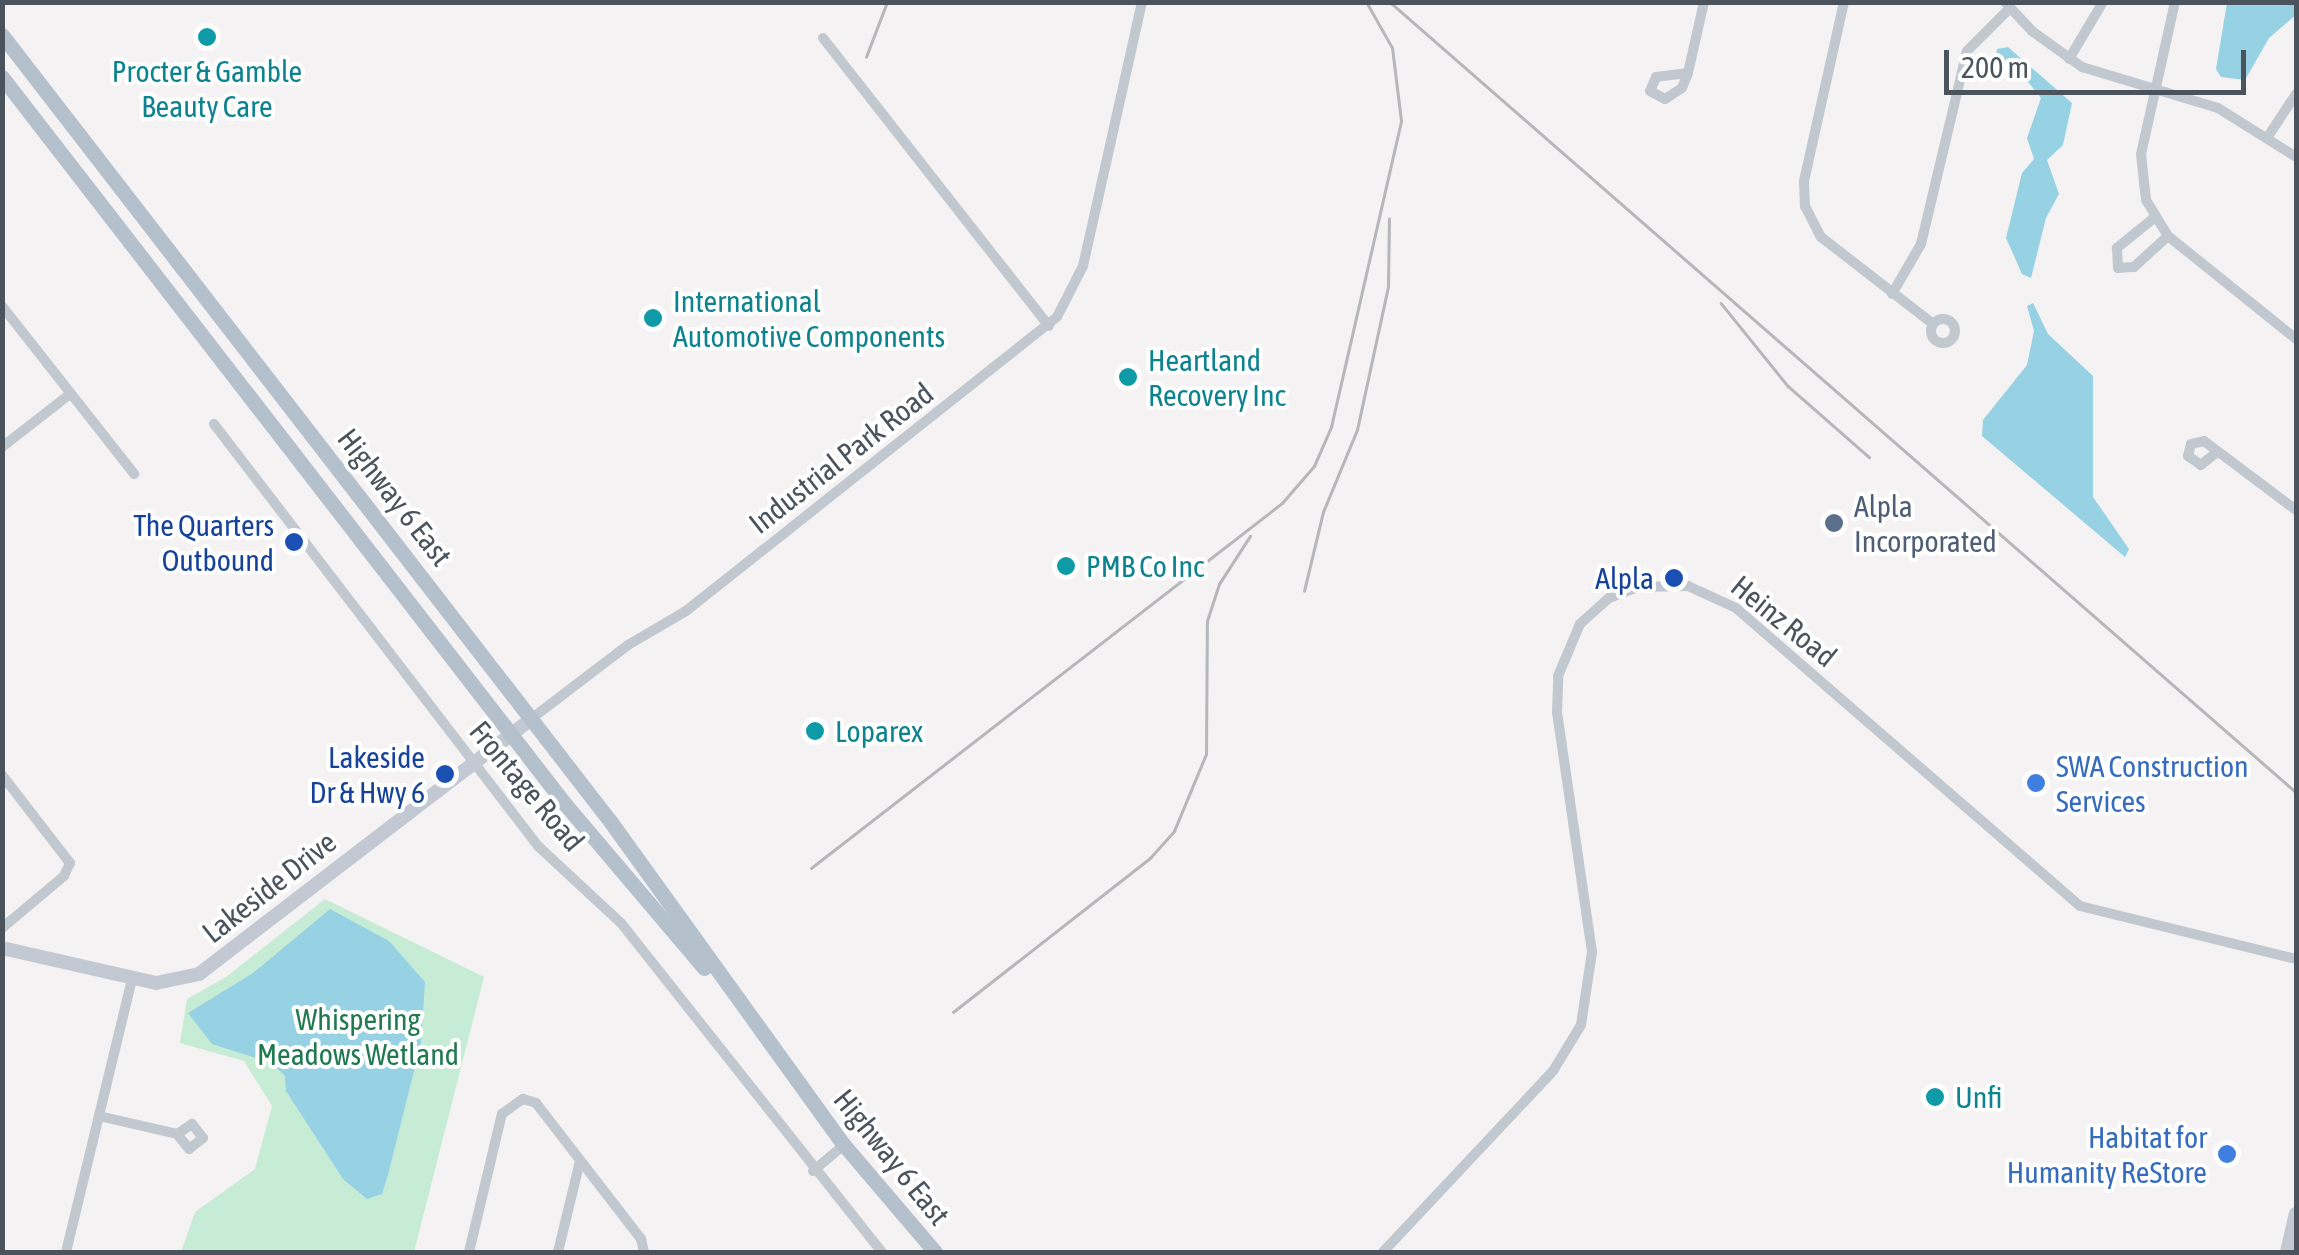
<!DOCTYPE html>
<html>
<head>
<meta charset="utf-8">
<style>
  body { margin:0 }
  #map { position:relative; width:2299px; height:1255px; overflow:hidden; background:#f4f2f2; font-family:"Asap Condensed",sans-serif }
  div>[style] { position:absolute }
  .green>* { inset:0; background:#c6ecd6 }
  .water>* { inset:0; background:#97d1e4 }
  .street>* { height:10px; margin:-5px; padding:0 5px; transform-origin:5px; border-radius:5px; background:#c1c8cf }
  .street>.ring { margin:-5px; padding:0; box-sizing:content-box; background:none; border:10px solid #c1c8cf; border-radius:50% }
  .secondary>* { height:14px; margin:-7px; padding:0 7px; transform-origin:7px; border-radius:7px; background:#c2c9d3 }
  .primary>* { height:15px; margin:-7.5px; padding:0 7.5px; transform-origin:7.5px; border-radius:7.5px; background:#b5c0cd }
  .rail>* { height:2.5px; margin:-1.25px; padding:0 1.25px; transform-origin:1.25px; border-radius:1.25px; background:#b5b7bb }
  .dots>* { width:28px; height:28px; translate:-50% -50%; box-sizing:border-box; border:5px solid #fff; border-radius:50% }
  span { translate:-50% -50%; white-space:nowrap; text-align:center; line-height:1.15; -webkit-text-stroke:8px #fff; paint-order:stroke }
  .culture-label { font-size:30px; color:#0d838f }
  .left { translate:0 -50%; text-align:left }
  .street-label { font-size:30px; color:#4b545d }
  .service-label { font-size:30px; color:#4e5e75 }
  .transit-label { font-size:30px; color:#164399 }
  .right { translate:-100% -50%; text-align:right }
  .shop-label { font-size:30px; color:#366cbe }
  .park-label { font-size:30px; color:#217951 }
  .frame { position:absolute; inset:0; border:5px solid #4b545d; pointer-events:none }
  .scale { position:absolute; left:1944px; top:50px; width:302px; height:45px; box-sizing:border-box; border:5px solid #4b545d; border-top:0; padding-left:12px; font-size:30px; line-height:35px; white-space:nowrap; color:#4b545d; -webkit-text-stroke:8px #fff; paint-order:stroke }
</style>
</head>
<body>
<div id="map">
  <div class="green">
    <div style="clip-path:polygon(325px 899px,484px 977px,414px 1252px,181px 1252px,195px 1212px,255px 1169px,272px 1106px,244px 1061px,180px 1043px,187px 999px,226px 977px)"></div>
  </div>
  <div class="water">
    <div style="clip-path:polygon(2227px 3px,2296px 3px,2296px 15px,2269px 38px,2245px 80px,2221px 77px,2216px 69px)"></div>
    <div style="clip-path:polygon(2008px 47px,2072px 103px,2063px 145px,2047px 160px,2059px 194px,2046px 218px,2031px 278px,2022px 274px,2006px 238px,2022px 173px,2034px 159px,2027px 138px,2041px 98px,2029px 83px,1994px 67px,1997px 49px)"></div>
    <div style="clip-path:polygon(2033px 303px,2048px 334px,2093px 376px,2093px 497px,2129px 549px,2125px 557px,1982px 436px,1983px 420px,2027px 365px,2034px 331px,2027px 306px)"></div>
    <div style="clip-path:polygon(330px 909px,389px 941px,425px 982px,421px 1043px,388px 1175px,382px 1194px,367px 1199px,343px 1179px,286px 1091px,285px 1076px,272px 1063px,212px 1044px,188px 1013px,253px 973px)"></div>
  </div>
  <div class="street">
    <div style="left:1844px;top:2px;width:183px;rotate:102.6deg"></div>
    <div style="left:1804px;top:181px;width:25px;rotate:88deg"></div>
    <div style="left:1805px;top:206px;width:35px;rotate:63deg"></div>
    <div style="left:1821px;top:237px;width:142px;rotate:37.8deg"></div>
    <div style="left:2005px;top:2px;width:40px;rotate:47deg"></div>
    <div style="left:2032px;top:31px;width:62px;rotate:35.8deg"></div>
    <div style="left:2082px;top:67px;width:142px;rotate:16.8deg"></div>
    <div style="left:2218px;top:108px;width:92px;rotate:32.1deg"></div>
    <div style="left:2175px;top:2px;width:156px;rotate:102.6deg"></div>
    <div style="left:2141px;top:154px;width:46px;rotate:83.8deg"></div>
    <div style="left:2146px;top:200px;width:42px;rotate:58.6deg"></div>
    <div style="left:2168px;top:236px;width:164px;rotate:38.8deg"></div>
    <div style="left:823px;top:38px;width:366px;rotate:51.9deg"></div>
    <div style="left:2069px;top:59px;width:66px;rotate:-59.2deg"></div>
    <div style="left:1688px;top:73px;width:32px;rotate:173deg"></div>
    <div style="left:1656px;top:77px;width:15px;rotate:113deg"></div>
    <div style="left:1650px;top:91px;width:17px;rotate:28deg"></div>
    <div style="left:1665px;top:99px;width:20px;rotate:-33deg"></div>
    <div style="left:1682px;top:88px;width:16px;rotate:-68deg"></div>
    <div style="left:1688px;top:73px;width:73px;rotate:-77.3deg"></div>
    <div style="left:2269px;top:135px;width:49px;rotate:-56.6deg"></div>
    <div style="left:2154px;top:218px;width:48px;rotate:141deg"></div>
    <div style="left:2117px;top:248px;width:20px;rotate:87deg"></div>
    <div style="left:2118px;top:268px;width:16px;rotate:-4deg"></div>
    <div style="left:2134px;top:267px;width:46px;rotate:-42.4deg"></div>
    <div style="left:1892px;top:294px;width:58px;rotate:-59.9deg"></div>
    <div style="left:1921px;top:244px;width:198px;rotate:-76.6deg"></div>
    <div style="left:1967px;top:51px;width:61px;rotate:-45deg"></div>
    <div style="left:2px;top:306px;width:214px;rotate:51.8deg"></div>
    <div class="ring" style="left:1931px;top:319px;width:14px;height:14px"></div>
    <div style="left:214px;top:424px;width:532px;rotate:52.48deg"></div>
    <div style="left:538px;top:846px;width:113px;rotate:42.9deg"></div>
    <div style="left:621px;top:923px;width:420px;rotate:51.6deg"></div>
    <div style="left:2px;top:447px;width:86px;rotate:-37.9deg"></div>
    <div style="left:2217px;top:452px;width:21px;rotate:141deg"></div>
    <div style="left:2201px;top:465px;width:16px;rotate:-145deg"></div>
    <div style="left:2188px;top:456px;width:12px;rotate:-76deg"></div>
    <div style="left:2191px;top:444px;width:13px;rotate:-13deg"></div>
    <div style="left:2204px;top:441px;width:115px;rotate:36.9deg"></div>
    <div style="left:531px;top:719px;width:122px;rotate:-37.3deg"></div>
    <div style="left:628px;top:645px;width:67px;rotate:-30.4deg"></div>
    <div style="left:686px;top:611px;width:473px;rotate:-38.4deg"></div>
    <div style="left:1057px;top:317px;width:57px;rotate:-63deg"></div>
    <div style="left:1083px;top:266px;width:271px;rotate:-77.4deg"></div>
    <div style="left:2px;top:775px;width:111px;rotate:52.3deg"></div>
    <div style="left:70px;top:863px;width:14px;rotate:115deg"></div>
    <div style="left:64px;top:876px;width:81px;rotate:140deg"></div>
    <div style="left:99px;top:1116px;width:80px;rotate:13deg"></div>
    <div style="left:177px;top:1134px;width:19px;rotate:51deg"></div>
    <div style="left:189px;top:1149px;width:18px;rotate:-38deg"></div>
    <div style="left:203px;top:1138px;width:18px;rotate:-128deg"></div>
    <div style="left:192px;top:1124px;width:18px;rotate:146deg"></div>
    <div style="left:813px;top:1171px;width:40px;rotate:-40deg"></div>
    <div style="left:66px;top:1252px;width:281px;rotate:-76.4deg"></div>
    <div style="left:469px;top:1252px;width:142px;rotate:-76.6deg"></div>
    <div style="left:502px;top:1114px;width:26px;rotate:-36deg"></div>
    <div style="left:523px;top:1099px;width:14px;rotate:17deg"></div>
    <div style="left:536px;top:1103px;width:172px;rotate:52.3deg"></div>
    <div style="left:641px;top:1239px;width:13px;rotate:77deg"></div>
    <div style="left:558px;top:1252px;width:94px;rotate:-76.4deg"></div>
    <div style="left:1383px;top:1252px;width:248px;rotate:-46.8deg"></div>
    <div style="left:1553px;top:1071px;width:54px;rotate:-58.7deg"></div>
    <div style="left:1581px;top:1025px;width:74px;rotate:-81.4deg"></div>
    <div style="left:1592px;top:952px;width:242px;rotate:-98.3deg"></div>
    <div style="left:1557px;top:713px;width:37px;rotate:-88deg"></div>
    <div style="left:1558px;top:676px;width:56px;rotate:-67.1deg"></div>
    <div style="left:1580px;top:624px;width:39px;rotate:-42deg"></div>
    <div style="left:1609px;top:598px;width:30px;rotate:-21deg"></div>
    <div style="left:1637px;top:587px;width:51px;rotate:-1.1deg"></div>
    <div style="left:1688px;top:586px;width:53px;rotate:24.6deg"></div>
    <div style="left:1736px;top:608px;width:455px;rotate:40.9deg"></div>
    <div style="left:2080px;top:906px;width:222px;rotate:13.8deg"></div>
  </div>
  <div class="secondary">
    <div style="left:2px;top:948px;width:158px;rotate:12.8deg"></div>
    <div style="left:156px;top:983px;width:44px;rotate:-11.8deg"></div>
    <div style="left:199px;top:974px;width:419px;rotate:-37.5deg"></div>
    <div style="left:2287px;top:1252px;width:39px;rotate:-77deg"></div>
  </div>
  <div class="primary">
    <div style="left:2px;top:35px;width:994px;rotate:52.28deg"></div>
    <div style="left:610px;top:821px;width:400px;rotate:54.2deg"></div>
    <div style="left:844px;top:1145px;width:140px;rotate:49.6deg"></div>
    <div style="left:2px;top:77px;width:920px;rotate:52.25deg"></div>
    <div style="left:565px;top:804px;width:215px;rotate:49.7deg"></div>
  </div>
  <div class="rail">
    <div style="left:1390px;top:2px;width:1202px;rotate:41.09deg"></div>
    <div style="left:866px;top:57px;width:59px;rotate:-69.1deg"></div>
    <div style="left:1721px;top:303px;width:107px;rotate:51.1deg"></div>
    <div style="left:1788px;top:386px;width:108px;rotate:41.2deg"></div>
    <div style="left:1304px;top:591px;width:81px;rotate:-76.5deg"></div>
    <div style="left:1323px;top:512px;width:89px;rotate:-67.5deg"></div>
    <div style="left:1357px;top:430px;width:146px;rotate:-77.8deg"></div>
    <div style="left:1388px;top:287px;width:68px;rotate:-89.2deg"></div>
    <div style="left:811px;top:868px;width:596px;rotate:-37.77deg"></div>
    <div style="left:1282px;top:503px;width:49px;rotate:-49.1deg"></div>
    <div style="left:1314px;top:466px;width:43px;rotate:-66.4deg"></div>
    <div style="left:1331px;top:427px;width:314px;rotate:-77.1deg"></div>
    <div style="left:1401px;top:121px;width:74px;rotate:-97deg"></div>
    <div style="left:1392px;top:48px;width:53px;rotate:-119.5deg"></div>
    <div style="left:953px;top:1012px;width:250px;rotate:-38deg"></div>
    <div style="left:1150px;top:858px;width:36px;rotate:-48deg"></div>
    <div style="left:1174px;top:831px;width:83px;rotate:-67.4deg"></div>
    <div style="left:1206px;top:754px;width:133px;rotate:-89.6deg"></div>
    <div style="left:1207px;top:621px;width:39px;rotate:-72deg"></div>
    <div style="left:1219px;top:584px;width:57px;rotate:-57.1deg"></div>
  </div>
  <div class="dots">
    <div style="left:207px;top:37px;background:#0f9aa8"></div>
    <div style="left:653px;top:318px;background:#0f9aa8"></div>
    <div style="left:1128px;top:377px;background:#0f9aa8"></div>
    <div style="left:1834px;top:523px;background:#5c6f8a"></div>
    <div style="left:294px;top:542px;background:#1a4fb4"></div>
    <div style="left:1066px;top:566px;background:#0f9aa8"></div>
    <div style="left:1674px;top:578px;background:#1a4fb4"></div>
    <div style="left:815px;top:731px;background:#0f9aa8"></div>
    <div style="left:445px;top:774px;background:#1a4fb4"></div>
    <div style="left:2036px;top:783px;background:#3f7fe0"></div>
    <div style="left:1935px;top:1097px;background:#0f9aa8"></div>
    <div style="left:2227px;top:1154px;background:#3f7fe0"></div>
  </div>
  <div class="culture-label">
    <span style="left:207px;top:88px">Procter &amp; Gamble<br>Beauty Care</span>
    <span class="left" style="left:673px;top:318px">International<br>Automotive Components</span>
    <span class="left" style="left:1148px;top:377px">Heartland<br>Recovery Inc</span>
    <span class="left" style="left:1086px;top:566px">PMB Co Inc</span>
    <span class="left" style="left:835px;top:731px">Loparex</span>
    <span class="left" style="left:1955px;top:1097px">Unfi</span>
  </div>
  <div class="street-label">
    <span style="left:841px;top:458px;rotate:-38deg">Industrial Park Road</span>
    <span style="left:395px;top:497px;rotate:52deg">Highway 6 East</span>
    <span style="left:1784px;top:621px;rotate:39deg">Heinz Road</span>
    <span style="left:527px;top:786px;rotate:50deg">Frontage Road</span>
    <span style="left:269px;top:887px;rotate:-38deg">Lakeside Drive</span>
    <span style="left:892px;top:1157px;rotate:51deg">Highway 6 East</span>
  </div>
  <div class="service-label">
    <span class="left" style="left:1854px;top:523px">Alpla<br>Incorporated</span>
  </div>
  <div class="transit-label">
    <span class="right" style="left:274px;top:542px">The Quarters<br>Outbound</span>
    <span class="right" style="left:1654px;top:578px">Alpla</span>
    <span class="right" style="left:425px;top:774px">Lakeside<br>Dr &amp; Hwy 6</span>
  </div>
  <div class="shop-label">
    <span class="left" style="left:2056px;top:783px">SWA Construction<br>Services</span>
    <span class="right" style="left:2207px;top:1154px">Habitat for<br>Humanity ReStore</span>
  </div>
  <div class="park-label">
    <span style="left:358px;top:1036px">Whispering<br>Meadows Wetland</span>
  </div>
  <div class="frame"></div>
  <div class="scale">200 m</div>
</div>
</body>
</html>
